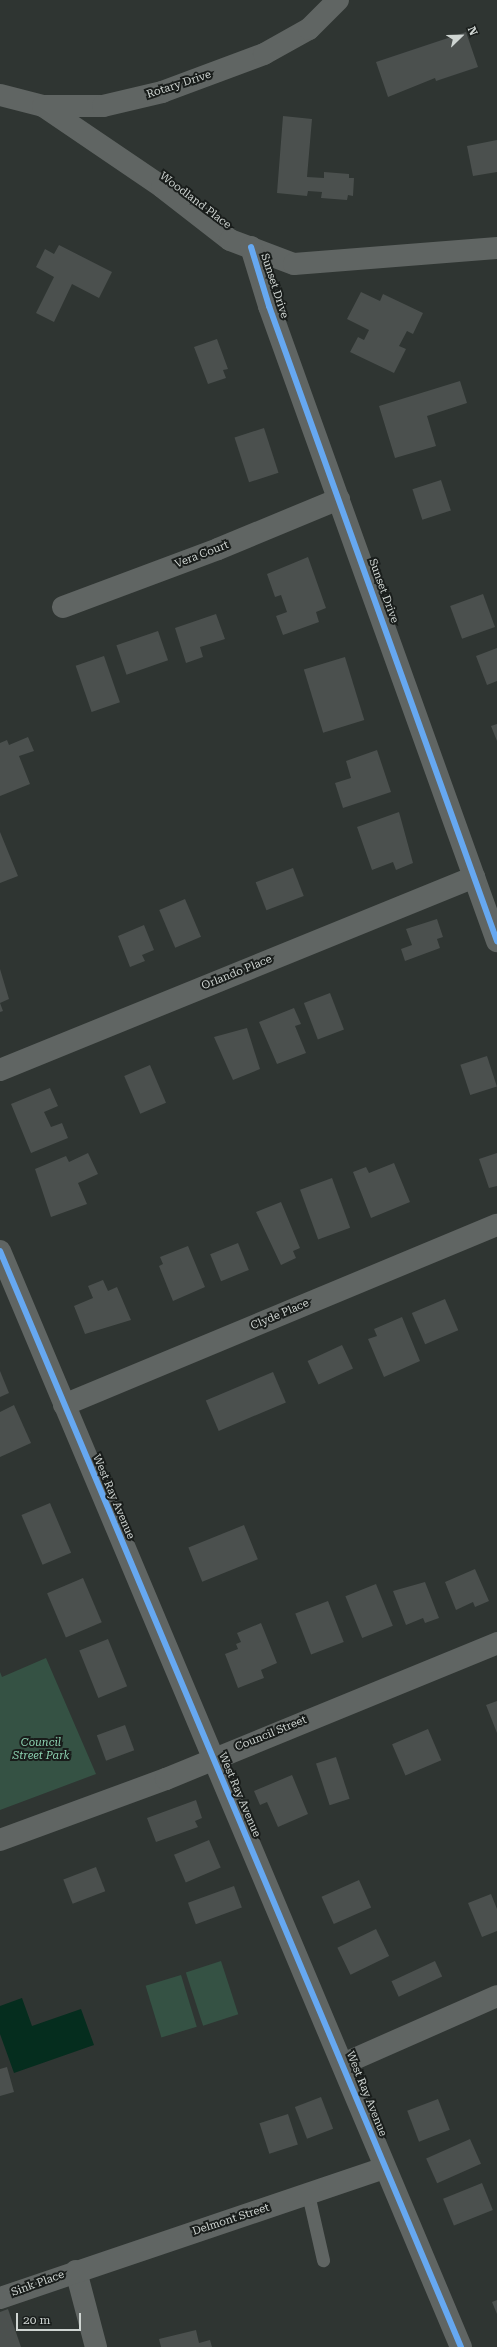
<!DOCTYPE html>
<html>
<head>
<meta charset="utf-8">
<style>
  body { margin:0 }
  #map { position:relative; width:497px; height:2347px; overflow:hidden; background:#2f3532; font-family:"Roboto Serif",serif }
  div>[style] { position:absolute }
  .green>* { inset:0; background:#355244; transform-origin:0 0 }
  .water>* { inset:0; background:#052d1e }
  .building>* { inset:0; background:#4b504e; transform-origin:0 0 }
  .service>* { height:13px; margin:-6.5px; padding:0 6.5px; transform-origin:6.5px; border-radius:6.5px; background:#606563 }
  .minor>* { height:22px; margin:-11px; padding:0 11px; transform-origin:11px; border-radius:11px; background:#606563 }
  .tertiary>* { height:22px; margin:-11px; padding:0 11px; transform-origin:11px; border-radius:11px; background:#606563 }
  .cycleway>* { height:6px; margin:-3px; padding:0 3px; transform-origin:3px; border-radius:3px; background:#66a8f1 }
  span { translate:-50% -50%; white-space:nowrap; text-align:center; line-height:1.15; -webkit-text-stroke:4px #191d1b; paint-order:stroke }
  .street-label { font-size:11px; color:#cfd5d2 }
  .park-label { font-size:11px; color:#8cd2b1; font-style:italic }
  .north { position:absolute; left:441px; top:16px; width:40px; height:40px; -webkit-text-stroke:3px #191d1b; paint-order:stroke; rotate:67deg; font-size:11px; font-weight:700; line-height:16px; text-align:center; color:#cfd5d2 }
  .north::after { content:''; display:block; margin:auto; width:14px; height:18px; background:#cfd5d2; clip-path:polygon(50% 0,100% 100%,50% 72%,0 100%) }
  .scale { position:absolute; left:16px; top:2313px; width:65px; height:18px; box-sizing:border-box; border:2px solid #cfd5d2; border-top:0; padding-left:5px; font-size:12px; line-height:14px; white-space:nowrap; color:#cfd5d2; -webkit-text-stroke:3px #191d1b; paint-order:stroke }
</style>
</head>
<body>
<div id="map">
  <div class="green">
    <div style="clip-path:polygon(46px 1658px,96px 1774px,0 1810px,0 1672px,2px 1677px)"></div>
    <div style="left:221px;top:1961px;width:56px;height:37px;rotate:72deg"></div>
    <div style="left:181px;top:1975px;width:54px;height:37px;rotate:73deg"></div>
  </div>
  <div class="water">
    <div style="clip-path:polygon(22px 1998px,32px 2026px,81px 2009px,94px 2045px,14px 2073px,0 2034px,0 2006px)"></div>
  </div>
  <div class="building">
    <div style="clip-path:polygon(466px 32px,478px 67px,436px 81px,435px 78px,388px 97px,376px 62px)"></div>
    <div style="clip-path:polygon(283px 116px,312px 119px,307px 177px,324px 178px,324px 172px,349px 174px,349px 178px,354px 178px,353px 196px,348px 195px,347px 200px,321px 198px,322px 192px,308px 191px,307px 196px,277px 193px)"></div>
    <div style="clip-path:polygon(497px 140px,497px 172px,473px 176px,467px 146px)"></div>
    <div style="clip-path:polygon(59px 245px,112px 272px,99px 298px,72px 284px,54px 322px,36px 313px,54px 277px,36px 267px,45px 249px,54px 254px)"></div>
    <div style="clip-path:polygon(361px 292px,380px 301px,383px 294px,423px 313px,413px 334px,407px 331px,399px 346px,406px 349px,394px 373px,350px 352px,358px 337px,364px 340px,369px 330px,347px 319px)"></div>
    <div style="clip-path:polygon(217px 339px,228px 369px,223px 370px,226px 378px,208px 384px,194px 347px)"></div>
    <div style="clip-path:polygon(460px 381px,467px 403px,427px 416px,436px 446px,395px 458px,379px 406px)"></div>
    <div style="left:264px;top:428px;width:47px;height:31px;rotate:72deg"></div>
    <div style="left:441px;top:480px;width:32px;height:30px;rotate:72deg"></div>
    <div style="clip-path:polygon(308px 557px,326px 608px,316px 612px,319px 622px,283px 635px,276px 616px,287px 612px,281px 595px,275px 597px,267px 574px)"></div>
    <div style="left:483px;top:594px;width:35px;height:35px;rotate:70deg"></div>
    <div style="clip-path:polygon(216px 614px,225px 639px,200px 647px,203px 657px,186px 663px,175px 628px)"></div>
    <div style="left:158px;top:631px;width:31px;height:44px;rotate:71deg"></div>
    <div style="clip-path:polygon(497px 648px,497px 681px,487px 685px,476px 656px)"></div>
    <div style="left:104px;top:656px;width:49px;height:30px;rotate:71deg"></div>
    <div style="left:345px;top:657px;width:66px;height:43px;rotate:73deg"></div>
    <div style="clip-path:polygon(497px 724px,497px 741px,491px 726px)"></div>
    <div style="clip-path:polygon(28px 737px,34px 751px,19px 756px,30px 784px,0 796px,0 743px,7px 740px,9px 745px)"></div>
    <div style="clip-path:polygon(377px 750px,391px 792px,343px 808px,335px 783px,351px 778px,346px 761px)"></div>
    <div style="clip-path:polygon(399px 812px,413px 863px,396px 870px,393px 862px,372px 870px,357px 827px)"></div>
    <div style="clip-path:polygon(0 832px,18px 876px,0 883px)"></div>
    <div style="left:293px;top:868px;width:30px;height:40px;rotate:69deg"></div>
    <div style="left:185px;top:899px;width:41px;height:28px;rotate:67deg"></div>
    <div style="clip-path:polygon(437px 919px,443px 937px,437px 939px,440px 948px,405px 961px,401px 949px,412px 945px,406px 929px)"></div>
    <div style="clip-path:polygon(144px 925px,154px 950px,142px 955px,145px 961px,130px 967px,118px 936px)"></div>
    <div style="clip-path:polygon(0 969px,9px 999px,0 1003px)"></div>
    <div style="left:330px;top:993px;width:39px;height:28px;rotate:69deg"></div>
    <div style="clip-path:polygon(0 1003px,3px 1011px,0 1012px)"></div>
    <div style="clip-path:polygon(294px 1008px,301px 1024px,295px 1026px,306px 1053px,277px 1064px,259px 1022px)"></div>
    <div style="clip-path:polygon(247px 1028px,260px 1069px,233px 1080px,214px 1037px)"></div>
    <div style="left:487px;top:1056px;width:32px;height:28px;rotate:72deg"></div>
    <div style="left:150px;top:1065px;width:41px;height:28px;rotate:67deg"></div>
    <div style="clip-path:polygon(50px 1088px,58px 1106px,44px 1112px,51px 1127px,62px 1123px,68px 1138px,31px 1153px,11px 1104px)"></div>
    <div style="clip-path:polygon(88px 1153px,98px 1174px,78px 1183px,87px 1204px,51px 1217px,35px 1169px,66px 1156px,69px 1162px)"></div>
    <div style="clip-path:polygon(497px 1153px,497px 1186px,489px 1188px,479px 1159px)"></div>
    <div style="clip-path:polygon(394px 1163px,410px 1202px,371px 1218px,353px 1172px,366px 1167px,369px 1173px)"></div>
    <div style="left:332px;top:1178px;width:53px;height:34px;rotate:70deg"></div>
    <div style="clip-path:polygon(281px 1202px,300px 1248px,293px 1251px,296px 1258px,281px 1265px,256px 1212px)"></div>
    <div style="left:238px;top:1243px;width:29px;height:30px;rotate:68deg"></div>
    <div style="clip-path:polygon(188px 1246px,205px 1287px,173px 1301px,159px 1266px,163px 1264px,160px 1257px)"></div>
    <div style="clip-path:polygon(103px 1280px,108px 1291px,117px 1287px,131px 1320px,85px 1334px,74px 1306px,93px 1298px,88px 1286px)"></div>
    <div style="left:445px;top:1299px;width:34px;height:36px;rotate:67deg"></div>
    <div style="clip-path:polygon(402px 1317px,420px 1361px,384px 1377px,368px 1339px,377px 1336px,374px 1329px)"></div>
    <div style="left:342px;top:1345px;width:26px;height:38px;rotate:65deg"></div>
    <div style="clip-path:polygon(0 1371px,9px 1393px,0 1397px)"></div>
    <div style="left:273px;top:1372px;width:33px;height:73px;rotate:67deg"></div>
    <div style="clip-path:polygon(14px 1405px,31px 1443px,0 1457px,0 1412px)"></div>
    <div style="left:50px;top:1503px;width:54px;height:31px;rotate:67deg"></div>
    <div style="left:244px;top:1525px;width:37px;height:60px;rotate:68deg"></div>
    <div style="clip-path:polygon(475px 1569px,489px 1601px,475px 1607px,473px 1602px,456px 1610px,445px 1582px)"></div>
    <div style="left:83px;top:1578px;width:48px;height:39px;rotate:67deg"></div>
    <div style="clip-path:polygon(425px 1582px,439px 1618px,425px 1623px,423px 1618px,406px 1625px,393px 1591px)"></div>
    <div style="left:376px;top:1584px;width:45px;height:33px;rotate:68deg"></div>
    <div style="left:328px;top:1601px;width:44px;height:35px;rotate:69deg"></div>
    <div style="clip-path:polygon(261px 1623px,277px 1663px,261px 1670px,264px 1678px,238px 1688px,225px 1654px,238px 1649px,236px 1644px,241px 1642px,237px 1633px)"></div>
    <div style="left:108px;top:1639px;width:51px;height:31px;rotate:68deg"></div>
    <div style="clip-path:polygon(497px 1701px,497px 1733px,486px 1705px)"></div>
    <div style="left:125px;top:1725px;width:27px;height:30px;rotate:70deg"></div>
    <div style="left:428px;top:1729px;width:34px;height:39px;rotate:67deg"></div>
    <div style="left:336px;top:1757px;width:44px;height:21px;rotate:72deg"></div>
    <div style="clip-path:polygon(292px 1775px,308px 1814px,278px 1827px,267px 1802px,260px 1805px,254px 1791px)"></div>
    <div style="clip-path:polygon(196px 1800px,202px 1818px,195px 1821px,198px 1827px,156px 1842px,147px 1818px)"></div>
    <div style="left:209px;top:1840px;width:30px;height:38px;rotate:67deg"></div>
    <div style="left:96px;top:1867px;width:26px;height:35px;rotate:69deg"></div>
    <div style="left:359px;top:1880px;width:30px;height:41px;rotate:66deg"></div>
    <div style="left:234px;top:1886px;width:23px;height:49px;rotate:70deg"></div>
    <div style="clip-path:polygon(491px 1894px,497px 1909px,497px 1931px,482px 1937px,468px 1903px)"></div>
    <div style="left:376px;top:1929px;width:30px;height:43px;rotate:64deg"></div>
    <div style="left:435px;top:1961px;width:17px;height:48px;rotate:65deg"></div>
    <div style="clip-path:polygon(7px 2067px,14px 2092px,0 2096px,0 2069px)"></div>
    <div style="left:321px;top:2097px;width:34px;height:28px;rotate:69deg"></div>
    <div style="left:438px;top:2099px;width:33px;height:33px;rotate:69deg"></div>
    <div style="left:288px;top:2114px;width:32px;height:30px;rotate:72deg"></div>
    <div style="left:470px;top:2139px;width:27px;height:48px;rotate:66deg"></div>
    <div style="left:482px;top:2183px;width:29px;height:42px;rotate:68deg"></div>
    <div style="clip-path:polygon(497px 2300px,497px 2314px,492px 2302px)"></div>
    <div style="clip-path:polygon(8px 2309px,21px 2347px,0 2347px,0 2312px)"></div>
    <div style="clip-path:polygon(196px 2330px,199px 2343px,210px 2340px,212px 2347px,161px 2347px,159px 2339px)"></div>
  </div>
  <div class="service">
    <div style="left:308px;top:2194px;width:68px;rotate:77.2deg"></div>
  </div>
  <div class="minor">
    <div style="left:43px;top:106px;width:144px;rotate:34.2deg"></div>
    <div style="left:162px;top:187px;width:86px;rotate:37.9deg"></div>
    <div style="left:230px;top:240px;width:68px;rotate:20.6deg"></div>
    <div style="left:294px;top:264px;width:204px;rotate:-4.5deg"></div>
    <div style="left:251px;top:247px;width:62px;rotate:73deg"></div>
    <div style="left:269px;top:306px;width:675px;rotate:70.25deg"></div>
    <div style="left:63px;top:607px;width:165px;rotate:-20.5deg"></div>
    <div style="left:218px;top:549px;width:131px;rotate:-22.5deg"></div>
    <div style="left:0;top:1070px;width:512px;rotate:-22.15deg"></div>
    <div style="left:0;top:1251px;width:1189px;rotate:67.19deg"></div>
    <div style="left:64px;top:1405px;width:469px;rotate:-22.6deg"></div>
    <div style="left:0;top:1840px;width:177px;rotate:-20.2deg"></div>
    <div style="left:166px;top:1779px;width:358px;rotate:-22.3deg"></div>
    <div style="left:343px;top:2064px;width:168px;rotate:-23.8deg"></div>
    <div style="left:76px;top:2271px;width:79px;rotate:75.3deg"></div>
    <div style="left:0;top:2298px;width:406px;rotate:-18.7deg"></div>
  </div>
  <div class="tertiary">
    <div style="left:0;top:95px;width:44px;rotate:14.3deg"></div>
    <div style="left:43px;top:106px;width:60px"></div>
    <div style="left:103px;top:106px;width:61px;rotate:-13.3deg"></div>
    <div style="left:162px;top:92px;width:109px;rotate:-20.4deg"></div>
    <div style="left:264px;top:54px;width:51px;rotate:-29.1deg"></div>
    <div style="left:309px;top:29px;width:41px;rotate:-45deg"></div>
  </div>
  <div class="cycleway">
    <div style="left:251px;top:247px;width:62px;rotate:73deg"></div>
    <div style="left:269px;top:306px;width:675px;rotate:70.25deg"></div>
    <div style="left:0;top:1251px;width:1189px;rotate:67.19deg"></div>
  </div>
  <div class="street-label">
    <span style="left:179px;top:85px;rotate:-18deg">Rotary Drive</span>
    <span style="left:195px;top:201px;rotate:37deg">Woodland Place</span>
    <span style="left:274px;top:286px;rotate:72deg">Sunset Drive</span>
    <span style="left:202px;top:555px;rotate:-21deg">Vera Court</span>
    <span style="left:383px;top:591px;rotate:70deg">Sunset Drive</span>
    <span style="left:237px;top:973px;rotate:-22deg">Orlando Place</span>
    <span style="left:280px;top:1315px;rotate:-23deg">Clyde Place</span>
    <span style="left:113px;top:1497px;rotate:67deg">West Ray Avenue</span>
    <span style="left:271px;top:1734px;rotate:-22deg">Council Street</span>
    <span style="left:239px;top:1795px;rotate:67deg">West Ray Avenue</span>
    <span style="left:366px;top:2094px;rotate:68deg">West Ray Avenue</span>
    <span style="left:231px;top:2220px;rotate:-18deg">Delmont Street</span>
    <span style="left:38px;top:2284px;rotate:-20deg">Sink Place</span>
  </div>
  <div class="park-label">
    <span style="left:41px;top:1750px">Council<br>Street Park</span>
  </div>
  <div class="north">N</div>
  <div class="scale">20 m</div>
</div>
</body>
</html>
